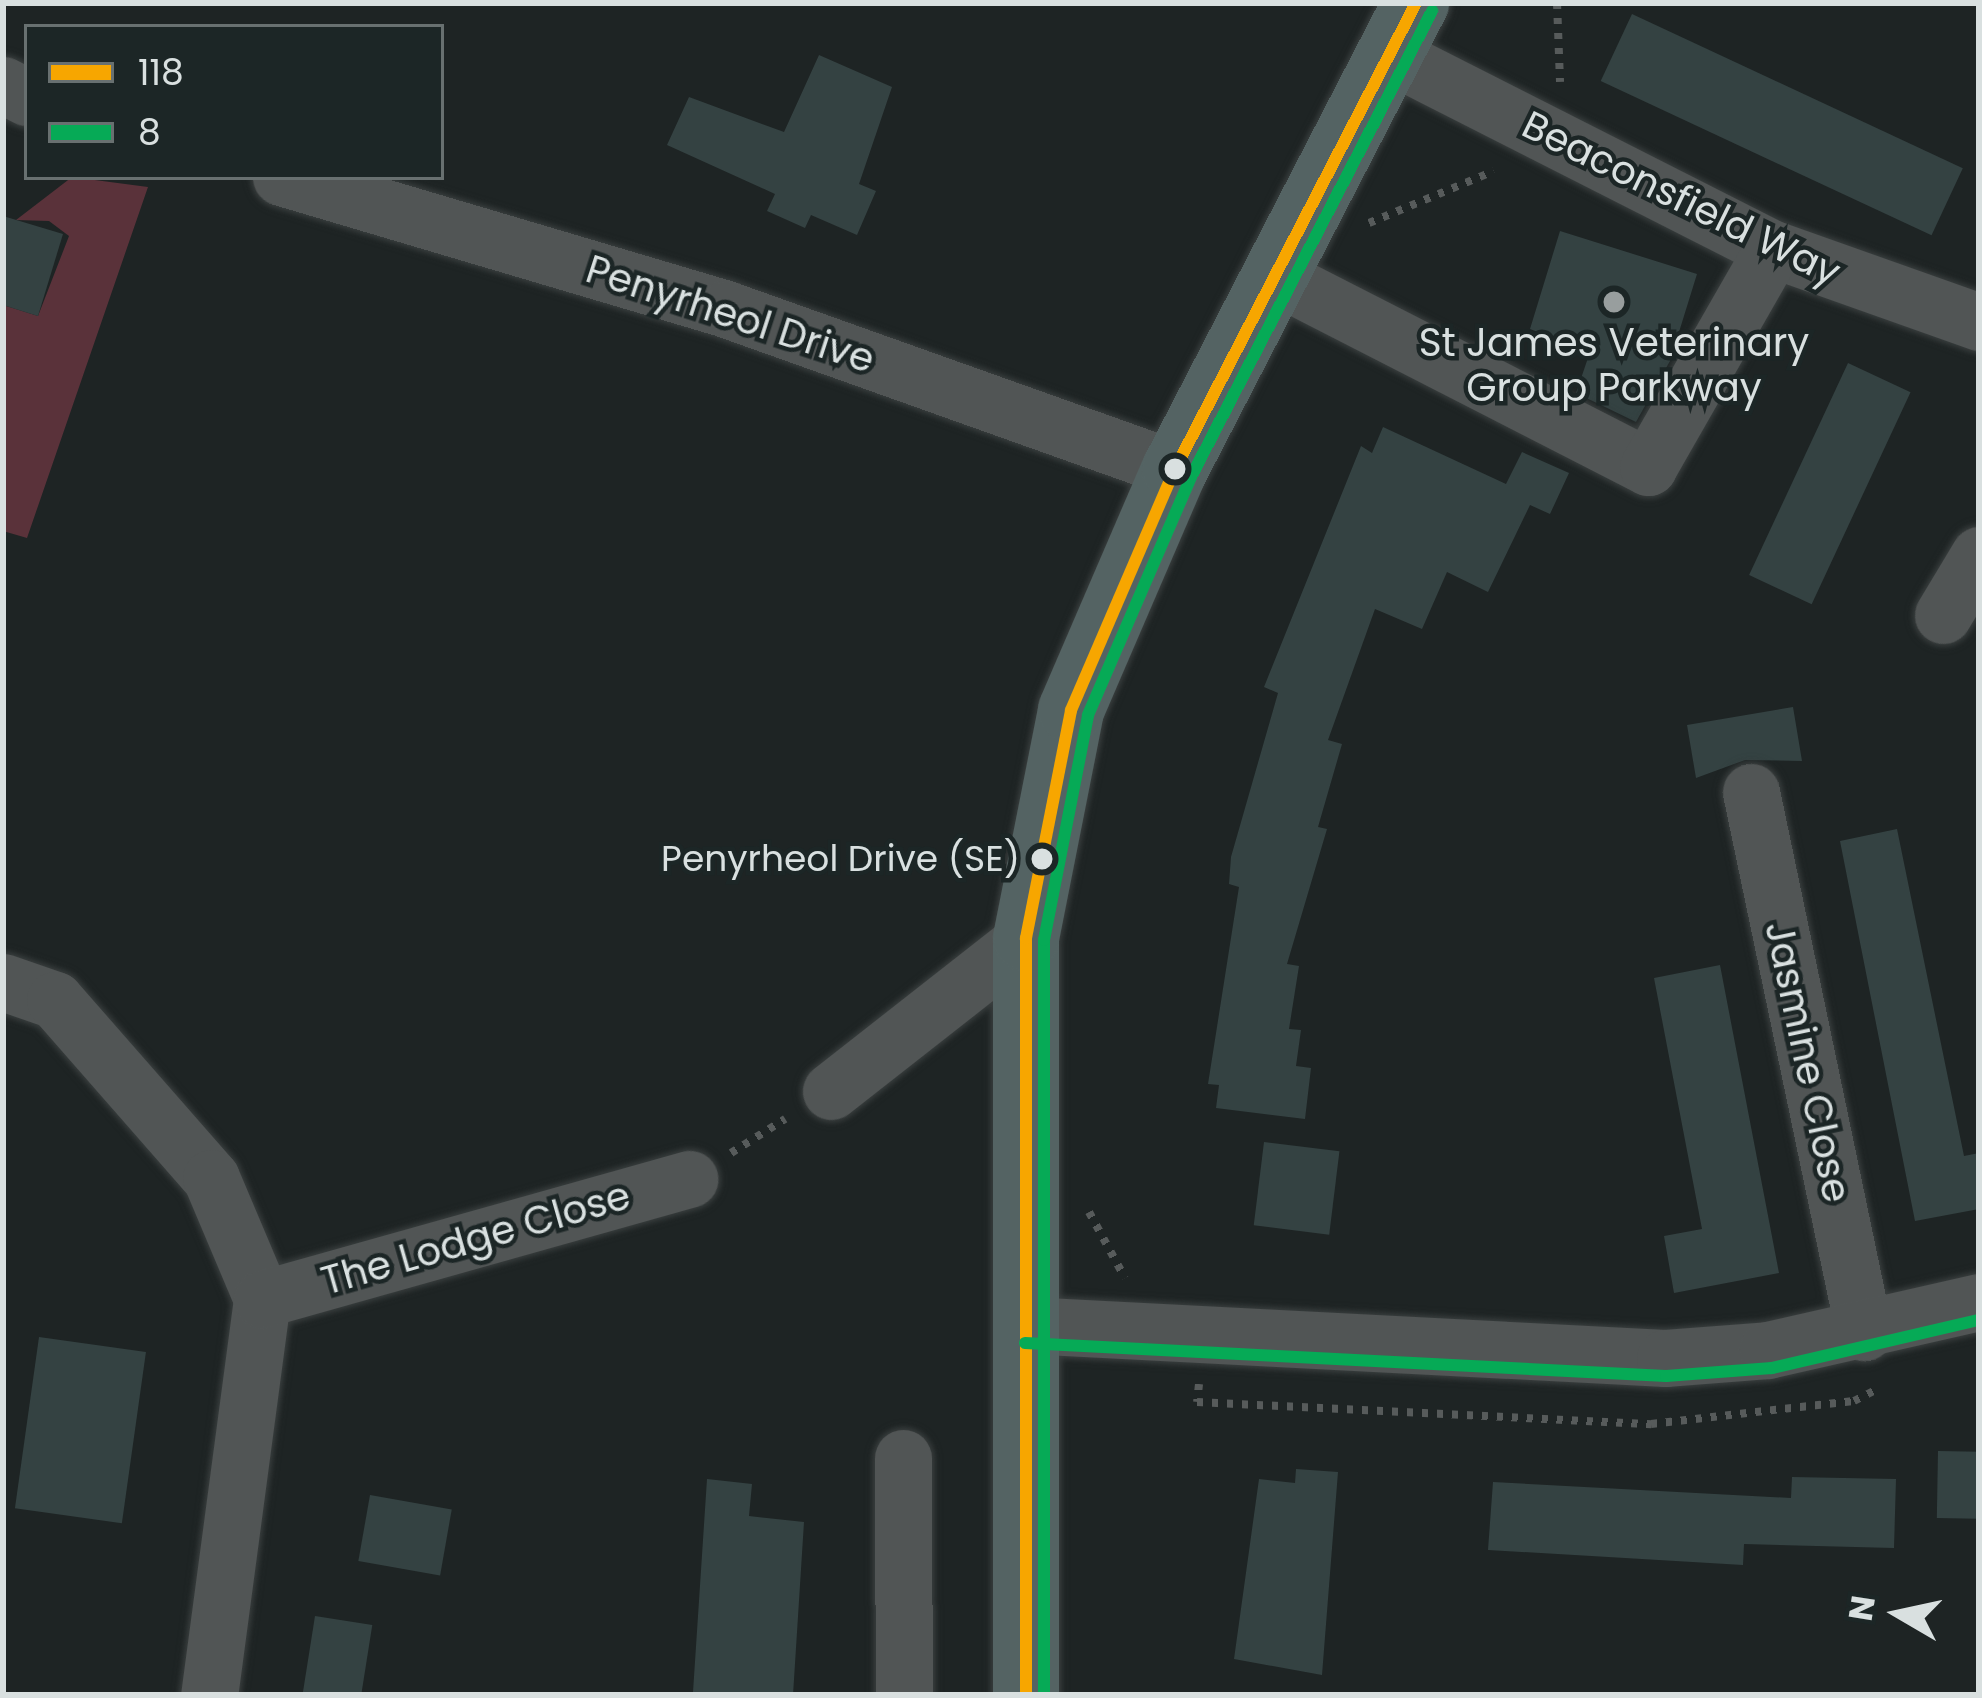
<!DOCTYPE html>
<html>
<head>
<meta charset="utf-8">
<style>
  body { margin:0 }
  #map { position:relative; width:1982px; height:1698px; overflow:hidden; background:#1e2424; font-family:Poppins,sans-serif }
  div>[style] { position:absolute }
  .green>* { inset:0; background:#5a323a }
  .building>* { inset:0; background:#344242; transform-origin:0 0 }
  .path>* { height:8px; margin-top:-4px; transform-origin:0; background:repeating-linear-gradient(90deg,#575b5b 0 6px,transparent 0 15px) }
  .roads { filter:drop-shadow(0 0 3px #3a3f3f) drop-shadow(0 0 3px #3a3f3f) }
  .minor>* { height:57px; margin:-28.5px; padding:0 28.5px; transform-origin:28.5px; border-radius:28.5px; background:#515555 }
  .major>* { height:66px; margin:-33px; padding:0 33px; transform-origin:33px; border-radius:33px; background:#546363 }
  .bus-1>* { height:12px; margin:-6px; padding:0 6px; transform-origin:6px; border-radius:6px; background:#f7a600 }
  .bus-2>* { height:12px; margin:-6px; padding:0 6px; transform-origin:6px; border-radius:6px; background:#06aa56 }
  .dots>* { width:33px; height:33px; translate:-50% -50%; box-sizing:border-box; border:6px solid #1c2626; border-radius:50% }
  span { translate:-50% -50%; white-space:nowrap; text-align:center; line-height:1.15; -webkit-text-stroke:9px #1c2626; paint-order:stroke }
  .bus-label { font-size:36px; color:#d9e0e0 }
  .right { translate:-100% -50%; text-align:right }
  .street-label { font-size:39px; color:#d9e0e0 }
  .poi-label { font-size:39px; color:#d9e0e0 }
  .frame { position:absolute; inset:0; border:6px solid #d9e0e0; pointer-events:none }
  .legend { position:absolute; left:24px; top:24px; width:420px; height:156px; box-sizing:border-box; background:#1c2626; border:3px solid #687070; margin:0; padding:15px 21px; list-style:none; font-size:36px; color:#d9e0e0 }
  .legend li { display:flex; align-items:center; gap:24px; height:60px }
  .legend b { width:60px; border:3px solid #687070 }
  .north { position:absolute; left:1838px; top:1554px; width:120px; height:120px; -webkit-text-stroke:9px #1c2626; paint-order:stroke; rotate:279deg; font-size:33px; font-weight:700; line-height:48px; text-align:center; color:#d9e0e0 }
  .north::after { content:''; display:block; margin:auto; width:42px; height:54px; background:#d9e0e0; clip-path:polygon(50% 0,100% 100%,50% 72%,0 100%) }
</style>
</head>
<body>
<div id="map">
  <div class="green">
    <div style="clip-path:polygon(72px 177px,148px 187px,27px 538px,3px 531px,3px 305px,38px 316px,69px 236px,49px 221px,16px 220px)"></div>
  </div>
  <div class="building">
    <div style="left:1632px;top:14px;width:365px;height:74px;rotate:25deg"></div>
    <div style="clip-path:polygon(819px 55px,892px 87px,859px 184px,876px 191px,857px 235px,811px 215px,805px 228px,767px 211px,775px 194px,667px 145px,689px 97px,784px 132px)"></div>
    <div style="clip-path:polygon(3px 216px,63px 234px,38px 316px,3px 305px)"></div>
    <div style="clip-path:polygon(1560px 231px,1697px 274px,1670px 361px,1636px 422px,1576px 393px,1590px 352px,1530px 329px)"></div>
    <div style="left:1848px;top:363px;width:69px;height:234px;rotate:25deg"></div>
    <div style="clip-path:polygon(1383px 427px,1506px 484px,1522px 452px,1569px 473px,1550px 514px,1530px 505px,1488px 592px,1447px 572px,1422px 629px,1375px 609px,1328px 740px,1342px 744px,1318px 827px,1327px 829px,1287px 964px,1299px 966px,1289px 1029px,1301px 1030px,1296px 1066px,1311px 1068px,1305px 1119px,1216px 1108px,1219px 1085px,1208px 1084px,1239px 887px,1229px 884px,1231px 857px,1278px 693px,1264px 687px,1361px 446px,1372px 453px)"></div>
    <div style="clip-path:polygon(1793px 707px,1802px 761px,1745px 760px,1696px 778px,1687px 725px)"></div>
    <div style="clip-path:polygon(1897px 829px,1964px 1156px,1979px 1153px,1979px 1209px,1915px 1221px,1840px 841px)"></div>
    <div style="clip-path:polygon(1720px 965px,1779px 1273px,1674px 1293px,1664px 1236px,1702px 1229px,1654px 978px)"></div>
    <div style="left:1264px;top:1142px;width:76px;height:84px;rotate:7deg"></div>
    <div style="left:39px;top:1337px;width:108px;height:173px;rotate:8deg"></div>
    <div style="left:1938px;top:1451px;width:41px;height:67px;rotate:1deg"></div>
    <div style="clip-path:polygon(1296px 1469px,1338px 1472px,1322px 1675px,1234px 1659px,1259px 1479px,1295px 1483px)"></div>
    <div style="clip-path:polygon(1792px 1477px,1896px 1479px,1894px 1548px,1744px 1544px,1743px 1565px,1488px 1550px,1493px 1482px,1791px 1498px)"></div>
    <div style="clip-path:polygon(707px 1479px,752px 1484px,749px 1516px,804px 1522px,793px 1695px,693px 1692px)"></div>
    <div style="left:370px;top:1495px;width:83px;height:67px;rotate:10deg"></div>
    <div style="left:315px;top:1616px;width:58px;height:80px;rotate:9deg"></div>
  </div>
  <div class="path">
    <div style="left:1557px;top:3px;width:79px;rotate:87.8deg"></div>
    <div style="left:1369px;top:223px;width:135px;rotate:-22.6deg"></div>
    <div style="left:731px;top:1153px;width:64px;rotate:-32.2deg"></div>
    <div style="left:1089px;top:1212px;width:75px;rotate:61.4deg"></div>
    <div style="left:1199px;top:1384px;width:18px;rotate:96deg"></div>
    <div style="left:1197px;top:1402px;width:455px;rotate:2.8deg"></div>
    <div style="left:1651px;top:1424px;width:204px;rotate:-6.5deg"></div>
    <div style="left:1854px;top:1401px;width:28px;rotate:-27deg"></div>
  </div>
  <div class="roads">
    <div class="minor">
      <div style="left:1390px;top:55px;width:429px;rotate:26.9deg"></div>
      <div style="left:1773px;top:249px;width:219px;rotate:19.5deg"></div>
      <div style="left:3px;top:85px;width:27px;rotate:27deg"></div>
      <div style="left:281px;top:177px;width:464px;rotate:16.5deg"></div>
      <div style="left:726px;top:309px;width:477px;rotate:19.6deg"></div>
      <div style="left:1279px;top:278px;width:415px;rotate:27.1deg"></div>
      <div style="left:1648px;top:467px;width:251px;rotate:-60.2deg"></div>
      <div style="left:1943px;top:615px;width:70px;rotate:-59deg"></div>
      <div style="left:1751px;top:792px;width:552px;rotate:78.18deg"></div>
      <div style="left:3px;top:982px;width:55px;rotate:19.1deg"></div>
      <div style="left:55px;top:1000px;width:237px;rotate:48.8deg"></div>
      <div style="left:211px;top:1178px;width:131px;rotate:67.1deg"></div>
      <div style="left:262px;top:1299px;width:400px;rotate:97.6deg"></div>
      <div style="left:831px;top:1091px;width:248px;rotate:-38.1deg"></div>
      <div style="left:262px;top:1299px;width:444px;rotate:-15.7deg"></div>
      <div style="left:1026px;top:1325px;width:640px;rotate:2.96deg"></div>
      <div style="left:1665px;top:1358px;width:103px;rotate:-4.4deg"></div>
      <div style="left:1768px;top:1350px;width:216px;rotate:-12.8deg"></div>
      <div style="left:903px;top:1458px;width:237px;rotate:89.8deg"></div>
    </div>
    <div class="major">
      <div style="left:1026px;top:1695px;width:757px;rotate:-90deg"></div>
      <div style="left:1026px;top:938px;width:232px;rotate:-78.8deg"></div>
      <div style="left:1071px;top:710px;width:262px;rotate:-66.7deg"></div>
      <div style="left:1175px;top:469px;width:525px;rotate:-62.65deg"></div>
    </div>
  </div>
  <div class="bus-1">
    <div style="left:1026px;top:1695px;width:757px;rotate:-90deg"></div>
    <div style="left:1026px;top:938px;width:232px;rotate:-78.8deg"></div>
    <div style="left:1071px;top:710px;width:262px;rotate:-66.7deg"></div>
    <div style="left:1175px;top:469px;width:525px;rotate:-62.65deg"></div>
  </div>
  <div class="bus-2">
    <div style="left:1025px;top:1343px;width:642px;rotate:2.95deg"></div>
    <div style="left:1666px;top:1376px;width:106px;rotate:-4.3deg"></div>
    <div style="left:1772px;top:1368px;width:212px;rotate:-13.1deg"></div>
    <div style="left:1044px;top:1695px;width:755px;rotate:-90deg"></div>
    <div style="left:1044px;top:940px;width:229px;rotate:-78.9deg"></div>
    <div style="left:1088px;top:715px;width:259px;rotate:-66.6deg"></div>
    <div style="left:1191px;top:477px;width:525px;rotate:-62.65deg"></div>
  </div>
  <div class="dots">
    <div style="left:1614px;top:302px;background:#989e9e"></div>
    <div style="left:1175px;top:469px;background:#d9e0e0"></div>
    <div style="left:1042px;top:859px;background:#d9e0e0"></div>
  </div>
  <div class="bus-label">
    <span class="right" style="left:1020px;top:859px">Penyrheol Drive (SE)</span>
  </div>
  <div class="street-label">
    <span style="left:1681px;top:199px;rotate:26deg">Beaconsfield Way</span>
    <span style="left:730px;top:315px;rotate:18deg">Penyrheol Drive</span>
    <span style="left:1807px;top:1062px;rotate:78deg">Jasmine Close</span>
    <span style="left:476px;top:1239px;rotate:-16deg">The Lodge Close</span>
  </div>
  <div class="poi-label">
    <span style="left:1614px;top:366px">St James Veterinary<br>Group Parkway</span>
  </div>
  <div class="frame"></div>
  <ul class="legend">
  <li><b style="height:15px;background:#f7a600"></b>118</li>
  <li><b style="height:15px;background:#06aa56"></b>8</li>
  </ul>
  <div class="north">N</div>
</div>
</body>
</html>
